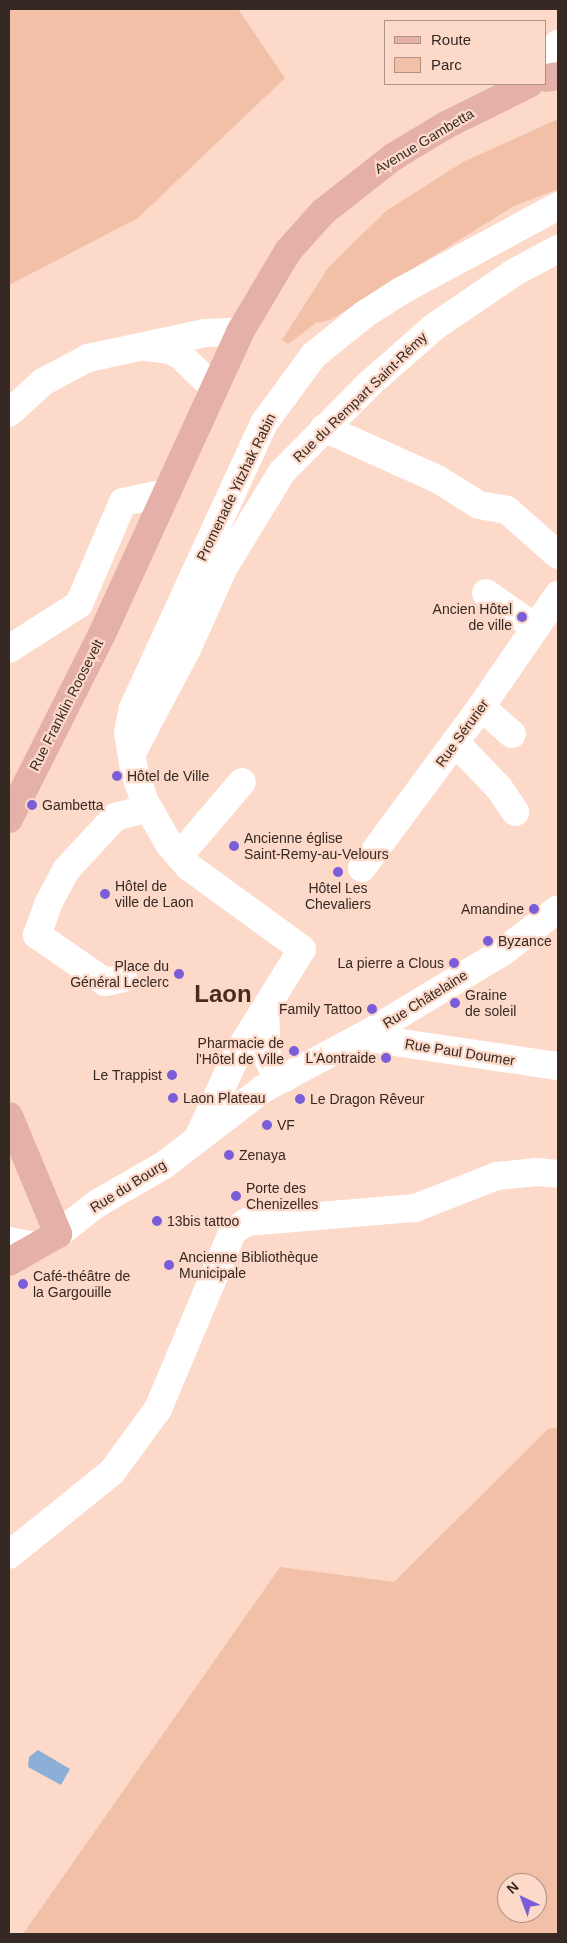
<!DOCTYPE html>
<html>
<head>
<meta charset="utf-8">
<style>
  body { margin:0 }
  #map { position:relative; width:567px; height:1943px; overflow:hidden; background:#fcd9c8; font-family:Helvetica,sans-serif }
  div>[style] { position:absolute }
  .green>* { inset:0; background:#f2c0a7 }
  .water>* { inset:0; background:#8cafd7 }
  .minor>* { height:28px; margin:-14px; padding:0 14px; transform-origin:14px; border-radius:14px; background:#fff }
  .major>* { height:28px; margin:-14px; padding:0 14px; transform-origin:14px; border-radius:14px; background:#e4b0a8 }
  .dots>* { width:14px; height:14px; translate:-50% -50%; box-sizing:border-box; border:2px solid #fcd9c8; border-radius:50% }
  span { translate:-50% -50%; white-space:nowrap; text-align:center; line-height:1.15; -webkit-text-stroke:4.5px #fcd9c8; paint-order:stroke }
  .street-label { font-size:14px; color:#362923 }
  .poi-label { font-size:14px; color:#362923 }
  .right { translate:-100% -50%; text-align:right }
  .left { translate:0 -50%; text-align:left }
  .town-label { font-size:24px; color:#482d1f; font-weight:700 }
  .frame { position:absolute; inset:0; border:10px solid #362923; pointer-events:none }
  .legend { position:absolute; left:384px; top:20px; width:162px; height:65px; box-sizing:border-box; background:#fcd9c8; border:1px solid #ad9386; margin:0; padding:6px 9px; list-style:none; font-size:15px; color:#362923 }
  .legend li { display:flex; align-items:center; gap:10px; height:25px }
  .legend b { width:25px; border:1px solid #ad9386 }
  .north { position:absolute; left:497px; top:1873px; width:50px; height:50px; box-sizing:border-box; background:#fcd9c8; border:1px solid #ad9386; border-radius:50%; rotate:317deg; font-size:14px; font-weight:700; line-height:20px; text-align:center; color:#362923 }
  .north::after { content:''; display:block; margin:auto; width:18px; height:22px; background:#7a5dd8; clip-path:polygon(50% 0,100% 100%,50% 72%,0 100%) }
</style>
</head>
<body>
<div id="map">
  <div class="green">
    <div style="clip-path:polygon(9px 9px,238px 9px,285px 78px,138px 218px,9px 285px)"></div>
    <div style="clip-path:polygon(558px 119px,558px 189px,514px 206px,330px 320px,316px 323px,288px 344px,282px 340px,328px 268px,386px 211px,463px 162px)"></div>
    <div style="clip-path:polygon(evenodd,558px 1427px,558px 1934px,23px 1934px,280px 1567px,394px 1582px,548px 1429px,558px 1427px,507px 1883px,537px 1883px,537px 1913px,507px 1913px,507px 1883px)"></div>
  </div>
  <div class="water">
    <div style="clip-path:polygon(38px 1750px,70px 1769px,61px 1785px,28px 1767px,29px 1757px)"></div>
  </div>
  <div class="minor">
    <div style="left:546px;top:55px;width:16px;rotate:-43deg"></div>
    <div style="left:146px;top:347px;width:24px;rotate:7deg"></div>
    <div style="left:170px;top:350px;width:11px;rotate:27deg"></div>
    <div style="left:180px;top:355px;width:47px;rotate:44.1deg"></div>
    <div style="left:9px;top:413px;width:46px;rotate:-42.4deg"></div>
    <div style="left:43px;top:382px;width:51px;rotate:-28.1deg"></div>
    <div style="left:88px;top:358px;width:120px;rotate:-12.1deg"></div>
    <div style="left:205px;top:333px;width:35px;rotate:-2deg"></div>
    <div style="left:324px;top:428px;width:126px;rotate:24.3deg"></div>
    <div style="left:439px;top:480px;width:47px;rotate:32deg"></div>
    <div style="left:479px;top:505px;width:28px;rotate:10deg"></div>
    <div style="left:507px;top:510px;width:68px;rotate:41.4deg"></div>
    <div style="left:486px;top:593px;width:61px;rotate:35deg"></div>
    <div style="left:9px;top:649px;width:83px;rotate:-32.7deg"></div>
    <div style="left:79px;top:604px;width:111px;rotate:-66.7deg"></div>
    <div style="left:123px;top:502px;width:44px;rotate:-11.8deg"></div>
    <div style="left:481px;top:707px;width:41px;rotate:41.1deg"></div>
    <div style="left:455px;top:742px;width:64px;rotate:46.3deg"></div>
    <div style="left:499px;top:788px;width:29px;rotate:56deg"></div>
    <div style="left:133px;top:751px;width:115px;rotate:-62.1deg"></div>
    <div style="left:187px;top:649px;width:90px;rotate:-65.7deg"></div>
    <div style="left:224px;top:567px;width:111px;rotate:-58.6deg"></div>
    <div style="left:282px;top:472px;width:122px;rotate:-45.3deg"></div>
    <div style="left:368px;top:385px;width:88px;rotate:-41.3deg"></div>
    <div style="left:434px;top:327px;width:98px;rotate:-34.2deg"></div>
    <div style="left:515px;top:272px;width:49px;rotate:-28.1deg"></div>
    <div style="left:179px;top:856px;width:97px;rotate:-49.6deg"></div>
    <div style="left:362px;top:868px;width:200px;rotate:-53.5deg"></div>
    <div style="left:481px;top:707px;width:136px;rotate:-55.5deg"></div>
    <div style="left:123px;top:978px;width:18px;rotate:167deg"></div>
    <div style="left:105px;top:982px;width:83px;rotate:-145.3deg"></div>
    <div style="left:37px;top:935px;width:33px;rotate:-70deg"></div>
    <div style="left:48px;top:904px;width:38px;rotate:-62deg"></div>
    <div style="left:66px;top:870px;width:72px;rotate:-47.2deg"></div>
    <div style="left:115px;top:817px;width:34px;rotate:-15deg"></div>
    <div style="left:265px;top:1010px;width:47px;rotate:87.6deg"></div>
    <div style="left:267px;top:1057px;width:13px;rotate:63deg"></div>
    <div style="left:273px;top:1069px;width:15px;rotate:37deg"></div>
    <div style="left:361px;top:1037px;width:199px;rotate:8.4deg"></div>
    <div style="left:198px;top:1138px;width:93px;rotate:-65.1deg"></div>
    <div style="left:237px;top:1054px;width:123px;rotate:-58.2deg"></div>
    <div style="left:302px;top:949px;width:140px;rotate:-144deg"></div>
    <div style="left:189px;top:867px;width:30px;rotate:-131deg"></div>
    <div style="left:169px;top:844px;width:48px;rotate:-119.7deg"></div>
    <div style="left:145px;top:802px;width:34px;rotate:-109deg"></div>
    <div style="left:134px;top:770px;width:37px;rotate:-99deg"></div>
    <div style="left:128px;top:733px;width:25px;rotate:-79deg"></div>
    <div style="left:133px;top:708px;width:314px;rotate:-65.3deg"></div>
    <div style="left:264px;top:423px;width:84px;rotate:-53.7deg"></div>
    <div style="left:314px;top:355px;width:65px;rotate:-38.8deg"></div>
    <div style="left:365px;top:314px;width:43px;rotate:-32.6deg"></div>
    <div style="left:401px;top:291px;width:179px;rotate:-28.4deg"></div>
    <div style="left:58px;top:1234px;width:51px;rotate:-37.8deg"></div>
    <div style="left:98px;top:1203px;width:76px;rotate:-29.9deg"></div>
    <div style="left:164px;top:1165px;width:125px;rotate:-37.5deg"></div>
    <div style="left:263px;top:1089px;width:123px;rotate:-28deg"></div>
    <div style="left:372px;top:1031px;width:154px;rotate:-31.2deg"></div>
    <div style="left:504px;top:951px;width:68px;rotate:-37.9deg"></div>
    <div style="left:9px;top:1241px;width:25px;rotate:11deg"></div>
    <div style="left:9px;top:1555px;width:132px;rotate:-38.9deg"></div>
    <div style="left:112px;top:1472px;width:78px;rotate:-53.9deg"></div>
    <div style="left:158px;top:1409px;width:193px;rotate:-67.2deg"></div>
    <div style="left:233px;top:1231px;width:17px;rotate:-33deg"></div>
    <div style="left:247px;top:1222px;width:169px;rotate:-4.8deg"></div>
    <div style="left:415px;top:1208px;width:88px;rotate:-21.3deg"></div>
    <div style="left:497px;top:1176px;width:40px;rotate:-5.7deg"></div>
    <div style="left:537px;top:1172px;width:21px;rotate:5deg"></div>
  </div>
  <div class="major">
    <div style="left:546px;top:78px;width:12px;rotate:-9deg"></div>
    <div style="left:9px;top:819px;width:207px;rotate:-63.3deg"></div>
    <div style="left:102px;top:634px;width:332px;rotate:-65.4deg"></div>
    <div style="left:240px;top:332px;width:94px;rotate:-59.3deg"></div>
    <div style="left:288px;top:251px;width:52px;rotate:-48.1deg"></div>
    <div style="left:323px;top:212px;width:89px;rotate:-38.2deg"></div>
    <div style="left:393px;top:157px;width:62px;rotate:-31.1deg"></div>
    <div style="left:446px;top:125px;width:93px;rotate:-26.3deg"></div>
    <div style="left:9px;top:1116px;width:128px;rotate:67.4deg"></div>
    <div style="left:58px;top:1234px;width:56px;rotate:150.3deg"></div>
  </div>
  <div class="dots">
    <div style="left:522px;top:617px;background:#7a5dd8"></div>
    <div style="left:117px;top:776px;background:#7a5dd8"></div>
    <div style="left:32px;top:805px;background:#7a5dd8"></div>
    <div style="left:234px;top:846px;background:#7a5dd8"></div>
    <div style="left:338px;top:872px;background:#7a5dd8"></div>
    <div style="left:105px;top:894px;background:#7a5dd8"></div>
    <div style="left:534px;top:909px;background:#7a5dd8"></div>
    <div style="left:488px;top:941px;background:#7a5dd8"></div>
    <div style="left:454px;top:963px;background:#7a5dd8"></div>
    <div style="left:179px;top:974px;background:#7a5dd8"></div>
    <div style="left:455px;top:1003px;background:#7a5dd8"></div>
    <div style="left:372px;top:1009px;background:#7a5dd8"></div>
    <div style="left:294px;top:1051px;background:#7a5dd8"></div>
    <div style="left:386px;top:1058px;background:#7a5dd8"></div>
    <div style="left:172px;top:1075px;background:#7a5dd8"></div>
    <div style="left:173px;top:1098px;background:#7a5dd8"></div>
    <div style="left:300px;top:1099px;background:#7a5dd8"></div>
    <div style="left:267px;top:1125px;background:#7a5dd8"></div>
    <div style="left:229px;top:1155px;background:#7a5dd8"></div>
    <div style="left:236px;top:1196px;background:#7a5dd8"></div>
    <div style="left:157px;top:1221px;background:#7a5dd8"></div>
    <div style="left:169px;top:1265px;background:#7a5dd8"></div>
    <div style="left:23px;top:1284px;background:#7a5dd8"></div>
  </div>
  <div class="street-label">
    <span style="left:424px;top:141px;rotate:-31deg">Avenue Gambetta</span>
    <span style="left:360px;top:397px;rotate:-44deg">Rue du Rempart Saint-Rémy</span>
    <span style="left:236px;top:487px;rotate:-64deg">Promenade Yitzhak Rabin</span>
    <span style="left:66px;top:705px;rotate:-63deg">Rue Franklin Roosevelt</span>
    <span style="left:462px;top:733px;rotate:-54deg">Rue Sérurier</span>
    <span style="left:425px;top:999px;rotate:-32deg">Rue Châtelaine</span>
    <span style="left:460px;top:1052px;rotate:9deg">Rue Paul Doumer</span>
    <span style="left:128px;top:1186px;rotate:-32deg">Rue du Bourg</span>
  </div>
  <div class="poi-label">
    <span class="right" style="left:512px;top:617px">Ancien Hôtel<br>de ville</span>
    <span class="left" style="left:127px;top:776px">Hôtel de Ville</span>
    <span class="left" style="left:42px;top:805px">Gambetta</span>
    <span class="left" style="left:244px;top:846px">Ancienne église<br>Saint-Remy-au-Velours</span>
    <span class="left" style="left:115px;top:894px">Hôtel de<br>ville de Laon</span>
    <span style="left:338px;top:896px">Hôtel Les<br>Chevaliers</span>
    <span class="right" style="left:524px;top:909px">Amandine</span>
    <span class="left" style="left:498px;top:941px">Byzance</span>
    <span class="right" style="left:444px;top:963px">La pierre a Clous</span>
    <span class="right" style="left:169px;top:974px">Place du<br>Général Leclerc</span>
    <span class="left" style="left:465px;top:1003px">Graine<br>de soleil</span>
    <span class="right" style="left:362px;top:1009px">Family Tattoo</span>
    <span class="right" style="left:284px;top:1051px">Pharmacie de<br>l'Hôtel de Ville</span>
    <span class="right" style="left:376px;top:1058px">L'Aontraide</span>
    <span class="right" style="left:162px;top:1075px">Le Trappist</span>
    <span class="left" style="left:183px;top:1098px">Laon Plateau</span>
    <span class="left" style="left:310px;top:1099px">Le Dragon Rêveur</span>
    <span class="left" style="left:277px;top:1125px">VF</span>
    <span class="left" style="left:239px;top:1155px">Zenaya</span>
    <span class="left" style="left:246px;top:1196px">Porte des<br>Chenizelles</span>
    <span class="left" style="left:167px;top:1221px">13bis tattoo</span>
    <span class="left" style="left:179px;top:1265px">Ancienne Bibliothèque<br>Municipale</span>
    <span class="left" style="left:33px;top:1284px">Café-théâtre de<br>la Gargouille</span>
  </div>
  <div class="town-label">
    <span style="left:223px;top:994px">Laon</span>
  </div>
  <div class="frame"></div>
  <ul class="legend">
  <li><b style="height:6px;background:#e4b0a8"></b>Route</li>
  <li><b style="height:14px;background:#f2c0a7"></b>Parc</li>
  </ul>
  <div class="north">N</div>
</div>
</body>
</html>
